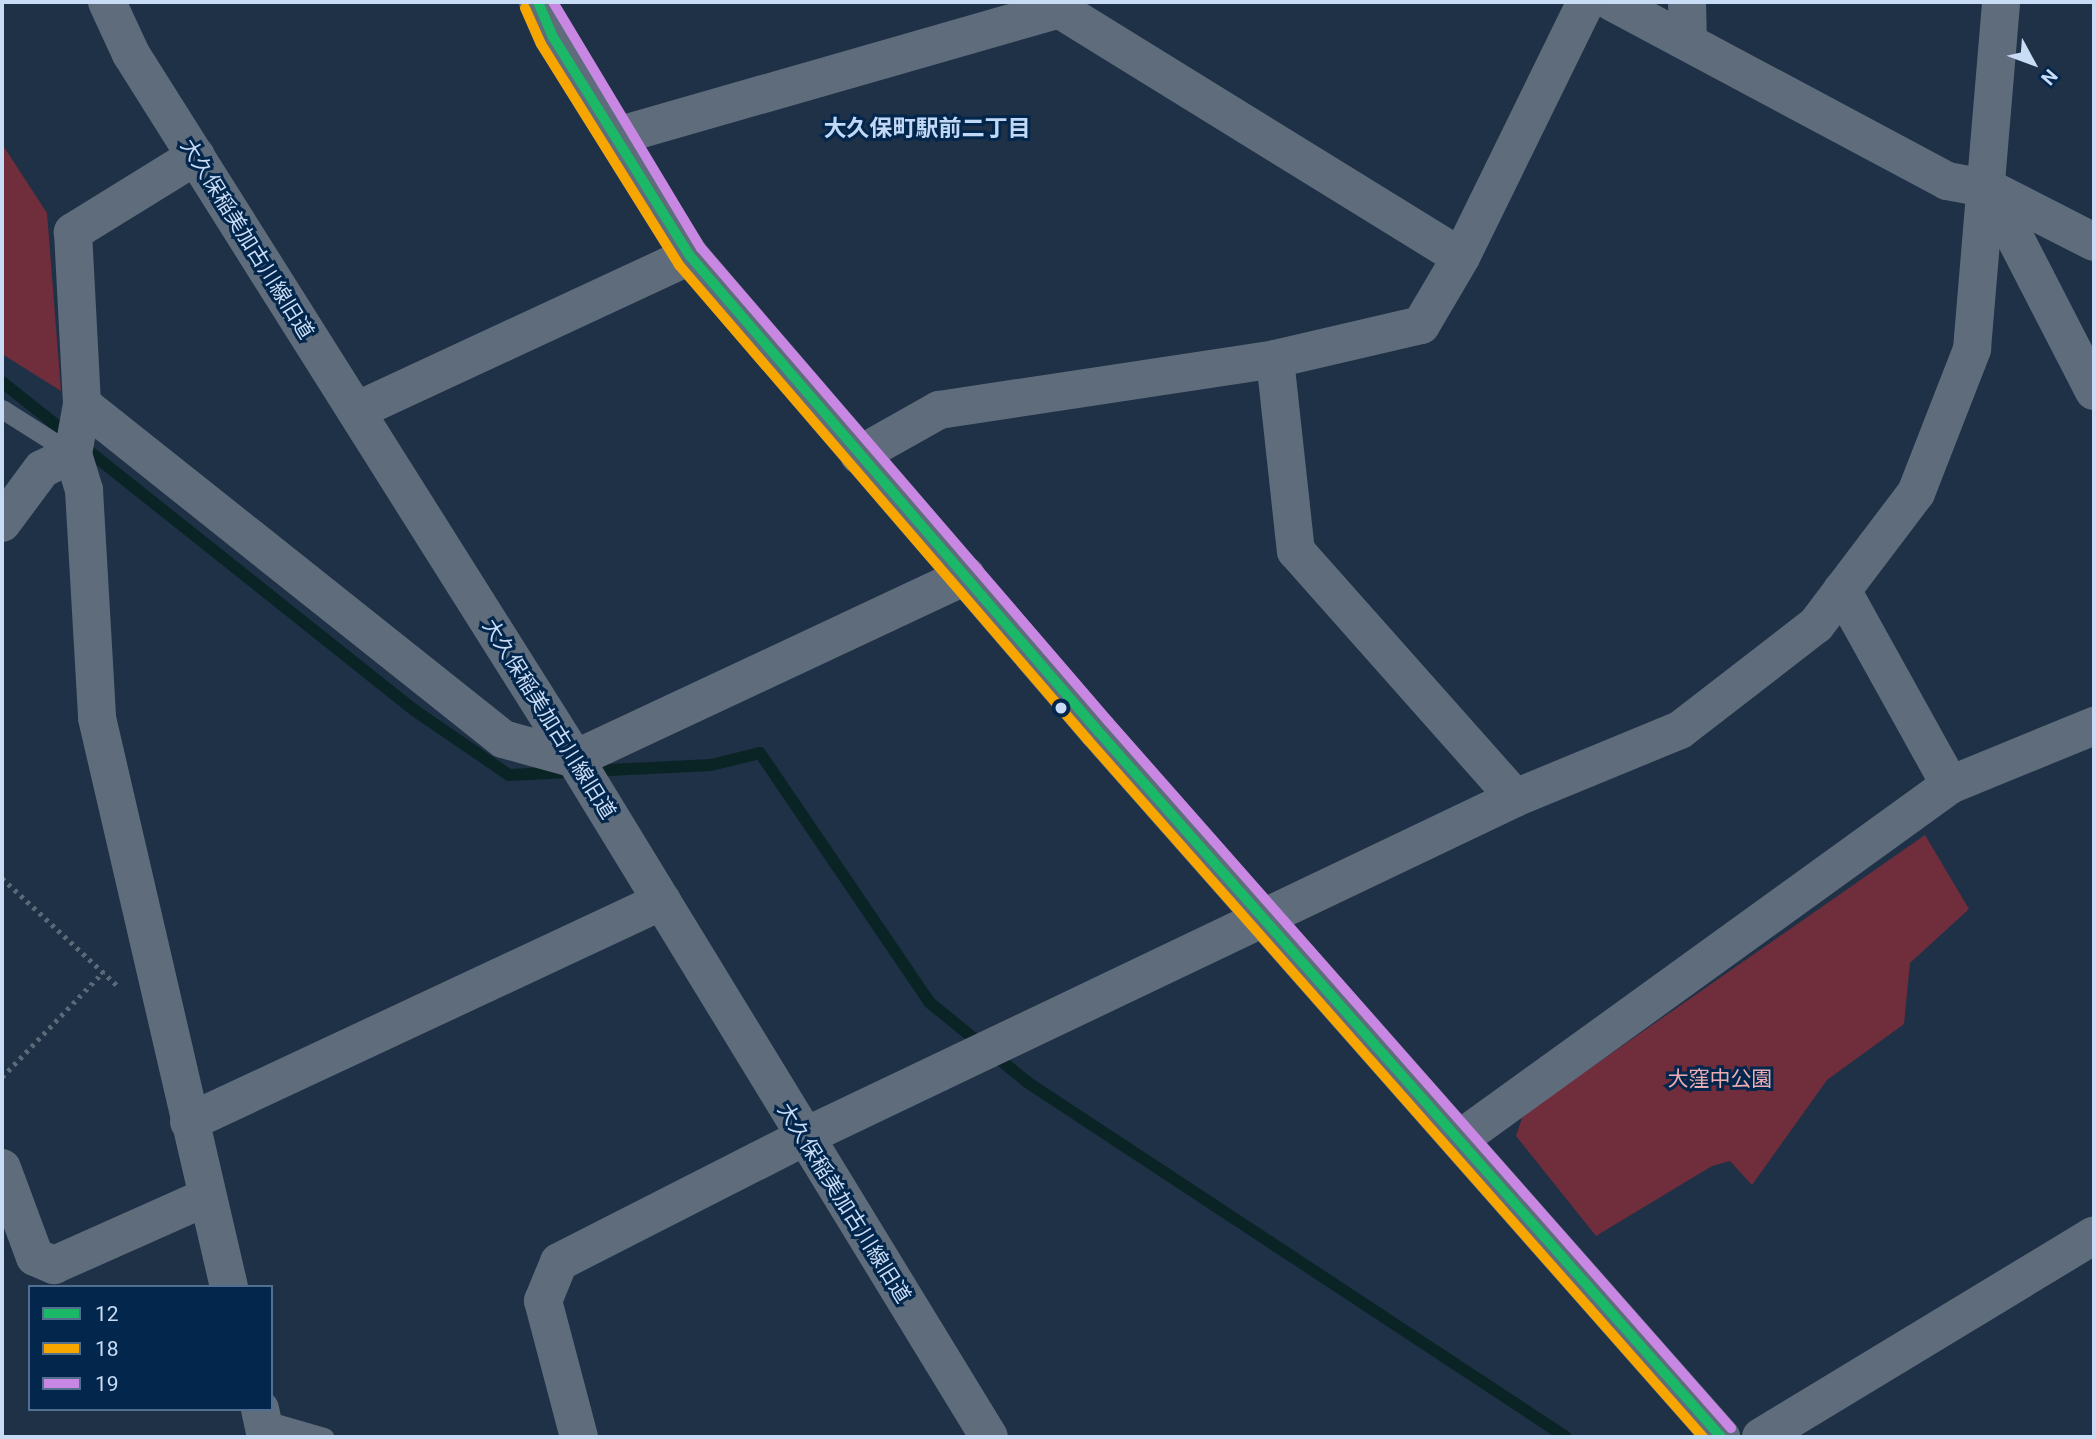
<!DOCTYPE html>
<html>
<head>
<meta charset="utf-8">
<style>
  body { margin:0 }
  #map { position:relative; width:2096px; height:1439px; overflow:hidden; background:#1f3146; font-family:Roboto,"Noto Sans JP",sans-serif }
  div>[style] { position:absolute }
  .green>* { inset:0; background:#702d3b }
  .stream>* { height:12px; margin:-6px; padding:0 6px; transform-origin:6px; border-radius:6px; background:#0a2426 }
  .path>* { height:4.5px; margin-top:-2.25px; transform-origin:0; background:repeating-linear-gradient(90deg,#5b6878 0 3.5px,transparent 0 8.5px) }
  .lane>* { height:19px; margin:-9.5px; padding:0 9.5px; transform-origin:9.5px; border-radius:9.5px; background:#5f6c7c }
  .street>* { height:38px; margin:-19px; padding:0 19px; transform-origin:19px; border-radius:19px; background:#5f6c7c }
  .secondary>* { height:38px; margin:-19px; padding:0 19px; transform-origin:19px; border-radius:19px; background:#5f6c7c }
  .bus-1>* { height:10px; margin:-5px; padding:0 5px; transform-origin:5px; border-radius:5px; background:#1ab867 }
  .bus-2>* { height:10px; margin:-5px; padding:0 5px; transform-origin:5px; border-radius:5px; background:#f7a600 }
  .bus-3>* { height:10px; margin:-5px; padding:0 5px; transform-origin:5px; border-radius:5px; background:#c787e3 }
  .dots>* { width:19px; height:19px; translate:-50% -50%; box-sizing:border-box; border:4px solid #03264c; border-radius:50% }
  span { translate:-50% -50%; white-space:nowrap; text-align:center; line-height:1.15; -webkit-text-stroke:6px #03264c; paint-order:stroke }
  .street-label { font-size:21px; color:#c9dcf5 }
  .park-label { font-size:21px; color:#edacb1 }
  .neighbourhood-label { font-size:23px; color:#c1d8f6; font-weight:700 }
  .frame { position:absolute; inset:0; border:4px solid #c9dcf5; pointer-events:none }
  .legend { position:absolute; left:28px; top:1285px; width:245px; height:126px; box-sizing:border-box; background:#03264c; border:2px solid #526f90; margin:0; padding:9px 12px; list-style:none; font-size:21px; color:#c9dcf5 }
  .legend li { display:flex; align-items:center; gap:14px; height:35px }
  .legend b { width:35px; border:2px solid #526f90 }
  .north { position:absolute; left:1998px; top:28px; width:70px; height:70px; -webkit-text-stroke:5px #03264c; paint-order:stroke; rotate:131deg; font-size:19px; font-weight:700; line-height:28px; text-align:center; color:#c9dcf5 }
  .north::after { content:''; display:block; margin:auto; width:24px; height:32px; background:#c9dcf5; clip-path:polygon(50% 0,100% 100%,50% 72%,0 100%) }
</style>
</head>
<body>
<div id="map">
  <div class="green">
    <div style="clip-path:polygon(2px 144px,47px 213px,61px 391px,2px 354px)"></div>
    <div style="clip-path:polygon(1925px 835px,1969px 909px,1910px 963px,1904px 1024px,1827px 1080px,1752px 1185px,1730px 1161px,1712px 1166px,1596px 1236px,1516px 1136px,1523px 1115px)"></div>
  </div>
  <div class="stream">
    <div style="left:2px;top:382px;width:527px;rotate:38.52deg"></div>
    <div style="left:414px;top:710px;width:115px;rotate:34.4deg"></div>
    <div style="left:509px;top:775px;width:61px;rotate:-2.8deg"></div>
    <div style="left:589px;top:771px;width:122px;rotate:-2.8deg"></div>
    <div style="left:711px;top:765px;width:50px;rotate:-13.8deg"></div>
    <div style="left:760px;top:753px;width:301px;rotate:55.8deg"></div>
    <div style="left:929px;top:1002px;width:127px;rotate:39.2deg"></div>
    <div style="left:1027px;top:1082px;width:645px;rotate:33.37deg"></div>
  </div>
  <div class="path">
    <div style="left:2px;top:878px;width:158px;rotate:43deg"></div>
    <div style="left:2px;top:1077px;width:146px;rotate:-46.1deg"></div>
  </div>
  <div class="lane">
    <div style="left:2px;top:409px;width:84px;rotate:32.4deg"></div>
    <div style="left:262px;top:1419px;width:65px;rotate:16.2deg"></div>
  </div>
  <div class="street">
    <div style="left:107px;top:2px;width:57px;rotate:65.2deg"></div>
    <div style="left:131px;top:54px;width:833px;rotate:57.8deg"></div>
    <div style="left:575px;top:759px;width:794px;rotate:58.59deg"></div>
    <div style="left:1612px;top:2px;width:380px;rotate:28.1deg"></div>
    <div style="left:1947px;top:181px;width:44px;rotate:10.5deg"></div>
    <div style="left:1990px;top:189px;width:117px;rotate:27deg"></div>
    <div style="left:1687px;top:2px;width:40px;rotate:88.6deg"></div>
    <div style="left:1059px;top:9px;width:472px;rotate:31.7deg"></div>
    <div style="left:617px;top:136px;width:460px;rotate:-16deg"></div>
    <div style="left:1059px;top:9px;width:7px;rotate:-74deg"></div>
    <div style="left:196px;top:156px;width:145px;rotate:148.3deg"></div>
    <div style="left:73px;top:232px;width:172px;rotate:87deg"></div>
    <div style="left:82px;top:404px;width:51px;rotate:100.2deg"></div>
    <div style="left:73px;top:454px;width:38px;rotate:73deg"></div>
    <div style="left:84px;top:490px;width:228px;rotate:86.7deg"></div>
    <div style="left:97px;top:718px;width:584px;rotate:76.94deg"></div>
    <div style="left:1990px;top:189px;width:227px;rotate:62.8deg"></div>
    <div style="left:1275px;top:359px;width:193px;rotate:83.8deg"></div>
    <div style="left:1296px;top:551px;width:330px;rotate:48.4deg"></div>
    <div style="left:82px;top:404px;width:538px;rotate:38.51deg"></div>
    <div style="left:503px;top:739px;width:75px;rotate:15.5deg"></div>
    <div style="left:575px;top:759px;width:432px;rotate:-25.1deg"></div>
    <div style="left:356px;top:411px;width:368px;rotate:-24.9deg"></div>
    <div style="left:859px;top:455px;width:92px;rotate:-29.4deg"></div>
    <div style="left:939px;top:410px;width:340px;rotate:-8.6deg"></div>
    <div style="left:1275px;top:359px;width:150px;rotate:-13.1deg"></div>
    <div style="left:1421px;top:325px;width:79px;rotate:-59.5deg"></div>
    <div style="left:1461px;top:257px;width:284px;rotate:-63.9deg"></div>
    <div style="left:2px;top:523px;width:67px;rotate:-53.5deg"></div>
    <div style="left:42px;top:469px;width:34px;rotate:-26deg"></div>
    <div style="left:1950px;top:785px;width:156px;rotate:-22.3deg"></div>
    <div style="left:189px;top:1122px;width:522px;rotate:-25.04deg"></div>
    <div style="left:1460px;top:1139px;width:604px;rotate:-35.85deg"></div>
    <div style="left:1950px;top:785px;width:223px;rotate:-119deg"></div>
    <div style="left:2px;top:1168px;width:95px;rotate:69.7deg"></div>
    <div style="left:35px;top:1257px;width:21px;rotate:23deg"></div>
    <div style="left:54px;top:1265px;width:167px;rotate:-24deg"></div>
    <div style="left:260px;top:1409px;width:29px;rotate:78deg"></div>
    <div style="left:579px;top:1437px;width:141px;rotate:-104.8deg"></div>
    <div style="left:543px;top:1301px;width:42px;rotate:-67.7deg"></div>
    <div style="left:559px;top:1262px;width:273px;rotate:-27deg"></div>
    <div style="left:1761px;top:1437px;width:389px;rotate:-31.2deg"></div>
  </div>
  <div class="secondary">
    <div style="left:538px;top:2px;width:38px;rotate:67deg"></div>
    <div style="left:553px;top:37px;width:258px;rotate:58deg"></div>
    <div style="left:690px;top:256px;width:626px;rotate:49.34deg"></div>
    <div style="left:1098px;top:731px;width:942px;rotate:48.57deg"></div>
    <div style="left:802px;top:1138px;width:790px;rotate:-25.49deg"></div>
    <div style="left:1515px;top:798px;width:178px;rotate:-22.4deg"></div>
    <div style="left:1680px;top:730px;width:172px;rotate:-37.7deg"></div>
    <div style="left:1816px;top:625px;width:166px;rotate:-52.9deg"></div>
    <div style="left:1916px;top:493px;width:155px;rotate:-68.7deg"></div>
    <div style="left:1972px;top:349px;width:348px;rotate:-85.2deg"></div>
  </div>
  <div class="bus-1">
    <div style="left:538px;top:2px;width:38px;rotate:67deg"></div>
    <div style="left:553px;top:37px;width:258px;rotate:58deg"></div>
    <div style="left:690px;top:256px;width:626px;rotate:49.34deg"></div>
    <div style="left:1098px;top:731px;width:942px;rotate:48.57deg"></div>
  </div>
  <div class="bus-2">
    <div style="left:525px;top:8px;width:39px;rotate:66deg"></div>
    <div style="left:541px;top:44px;width:261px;rotate:58deg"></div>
    <div style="left:679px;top:265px;width:627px;rotate:49.27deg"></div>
    <div style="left:1088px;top:740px;width:930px;rotate:48.58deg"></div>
  </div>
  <div class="bus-3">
    <div style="left:553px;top:2px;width:287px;rotate:59deg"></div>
    <div style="left:701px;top:248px;width:625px;rotate:49.28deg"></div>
    <div style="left:1109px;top:722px;width:941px;rotate:48.62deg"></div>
  </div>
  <div class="dots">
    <div style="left:1061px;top:708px;background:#c9dcf5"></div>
  </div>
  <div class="street-label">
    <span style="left:247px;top:239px;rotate:58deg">大久保稲美加古川線旧道</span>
    <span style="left:549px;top:719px;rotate:58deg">大久保稲美加古川線旧道</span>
    <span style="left:844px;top:1203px;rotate:58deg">大久保稲美加古川線旧道</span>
  </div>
  <div class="park-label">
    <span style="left:1720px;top:1079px">大窪中公園</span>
  </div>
  <div class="neighbourhood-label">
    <span style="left:927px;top:129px">大久保町駅前二丁目</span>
  </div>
  <div class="frame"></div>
  <ul class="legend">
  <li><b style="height:9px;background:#1ab867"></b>12</li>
  <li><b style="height:9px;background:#f7a600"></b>18</li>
  <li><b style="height:9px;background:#c787e3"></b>19</li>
  </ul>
  <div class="north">N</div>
</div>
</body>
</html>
